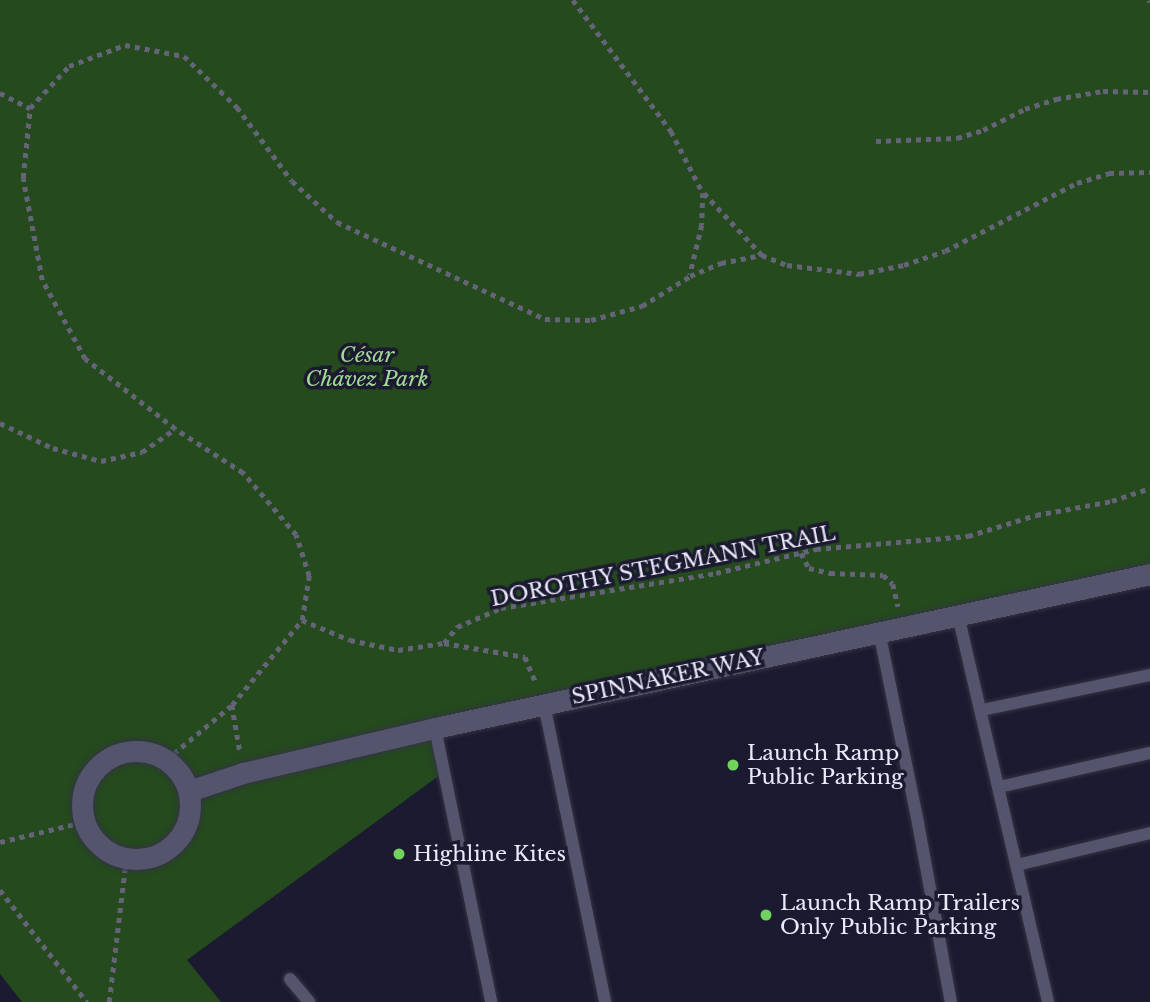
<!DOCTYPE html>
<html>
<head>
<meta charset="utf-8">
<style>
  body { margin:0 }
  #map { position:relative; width:1150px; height:1002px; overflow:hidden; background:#1c1a30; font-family:"Libre Baskerville",serif }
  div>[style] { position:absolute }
  .green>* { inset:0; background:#254a1e }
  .path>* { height:4.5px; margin-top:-2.25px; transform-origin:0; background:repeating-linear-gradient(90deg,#646377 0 5px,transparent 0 10px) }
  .roads { filter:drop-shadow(0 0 2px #343344) drop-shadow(0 0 2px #343344) }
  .lane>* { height:12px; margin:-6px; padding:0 6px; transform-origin:6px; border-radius:6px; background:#54546d }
  .street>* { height:21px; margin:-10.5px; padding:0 10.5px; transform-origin:10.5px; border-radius:10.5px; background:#54546d }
  .street>.ring { margin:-10.5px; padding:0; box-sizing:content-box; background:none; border:21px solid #54546d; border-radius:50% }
  .dots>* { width:19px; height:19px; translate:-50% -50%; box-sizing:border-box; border:4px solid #1c1a30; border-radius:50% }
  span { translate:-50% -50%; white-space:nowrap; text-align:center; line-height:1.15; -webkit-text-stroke:7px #1c1a30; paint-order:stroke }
  .park-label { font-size:21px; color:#a1dc96; font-style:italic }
  .street-label { font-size:21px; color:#eaeafa }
  .poi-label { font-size:21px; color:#eaeafa }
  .left { translate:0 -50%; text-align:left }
</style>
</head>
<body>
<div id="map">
  <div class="green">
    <div style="clip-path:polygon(0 0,1150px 0,1150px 574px,435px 728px,444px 772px,187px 960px,221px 1002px,22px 1002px,0 974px)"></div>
  </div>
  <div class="path">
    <div style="left:573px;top:0;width:164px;rotate:53.2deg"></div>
    <div style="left:671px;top:131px;width:70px;rotate:62.7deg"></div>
    <div style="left:703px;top:193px;width:32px;rotate:92deg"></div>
    <div style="left:702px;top:225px;width:51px;rotate:103.5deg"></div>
    <div style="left:1149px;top:0;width:2px;rotate:63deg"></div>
    <div style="left:0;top:93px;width:34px;rotate:27deg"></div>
    <div style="left:876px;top:141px;width:81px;rotate:-2.1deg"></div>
    <div style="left:957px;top:138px;width:27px;rotate:-17deg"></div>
    <div style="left:983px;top:130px;width:47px;rotate:-26.6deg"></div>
    <div style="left:1025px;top:109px;width:33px;rotate:-18deg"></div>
    <div style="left:1056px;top:99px;width:48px;rotate:-9.7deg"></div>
    <div style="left:1103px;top:91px;width:47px;rotate:1.2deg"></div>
    <div style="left:704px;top:193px;width:85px;rotate:46.9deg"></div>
    <div style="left:0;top:423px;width:59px;rotate:25.3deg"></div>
    <div style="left:53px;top:448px;width:50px;rotate:15.2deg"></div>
    <div style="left:101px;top:461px;width:42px;rotate:-12.4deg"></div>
    <div style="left:142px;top:452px;width:40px;rotate:-34.9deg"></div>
    <div style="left:801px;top:553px;width:17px;rotate:62deg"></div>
    <div style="left:809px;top:568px;width:22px;rotate:13deg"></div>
    <div style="left:830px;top:573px;width:53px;rotate:2.2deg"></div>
    <div style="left:883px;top:575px;width:13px;rotate:42deg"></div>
    <div style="left:893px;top:584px;width:23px;rotate:77deg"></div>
    <div style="left:302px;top:620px;width:45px;rotate:-81deg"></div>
    <div style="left:309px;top:576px;width:43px;rotate:-107.6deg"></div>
    <div style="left:296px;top:535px;width:82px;rotate:-130.5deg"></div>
    <div style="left:243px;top:473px;width:81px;rotate:-147.1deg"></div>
    <div style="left:175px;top:429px;width:114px;rotate:-142.1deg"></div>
    <div style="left:85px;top:359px;width:90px;rotate:-118.6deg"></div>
    <div style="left:42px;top:280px;width:104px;rotate:-100.6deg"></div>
    <div style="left:23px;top:178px;width:70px;rotate:-84.3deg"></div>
    <div style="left:30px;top:108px;width:57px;rotate:-47.1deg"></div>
    <div style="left:69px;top:66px;width:60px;rotate:-20.6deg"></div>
    <div style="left:125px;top:45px;width:60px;rotate:10.6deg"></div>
    <div style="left:184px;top:56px;width:74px;rotate:43.9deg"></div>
    <div style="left:237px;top:107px;width:92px;rotate:53.4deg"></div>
    <div style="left:292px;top:181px;width:61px;rotate:42.3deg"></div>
    <div style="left:337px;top:222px;width:230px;rotate:25deg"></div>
    <div style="left:545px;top:319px;width:46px;rotate:1.2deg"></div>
    <div style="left:591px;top:320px;width:53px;rotate:-15.4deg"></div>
    <div style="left:642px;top:306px;width:57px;rotate:-32deg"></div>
    <div style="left:690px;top:276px;width:34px;rotate:-23deg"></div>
    <div style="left:721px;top:263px;width:42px;rotate:-11deg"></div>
    <div style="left:762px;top:255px;width:27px;rotate:22deg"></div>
    <div style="left:787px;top:265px;width:73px;rotate:7.1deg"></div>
    <div style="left:859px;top:274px;width:46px;rotate:-11.3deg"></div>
    <div style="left:904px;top:265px;width:43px;rotate:-18.9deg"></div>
    <div style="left:945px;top:251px;width:148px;rotate:-27.3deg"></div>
    <div style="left:1077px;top:183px;width:34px;rotate:-17deg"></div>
    <div style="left:1109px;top:173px;width:41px;rotate:-1.4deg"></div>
    <div style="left:302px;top:620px;width:52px;rotate:22.6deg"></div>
    <div style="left:350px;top:640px;width:49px;rotate:11.8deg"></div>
    <div style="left:398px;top:650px;width:47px;rotate:-8.7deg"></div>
    <div style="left:444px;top:643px;width:82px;rotate:9.8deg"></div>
    <div style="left:525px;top:657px;width:28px;rotate:67deg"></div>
    <div style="left:444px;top:643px;width:21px;rotate:-51deg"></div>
    <div style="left:457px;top:627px;width:48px;rotate:-23.4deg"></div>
    <div style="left:501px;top:608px;width:218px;rotate:-9.2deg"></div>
    <div style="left:716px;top:573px;width:103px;rotate:-13.5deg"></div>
    <div style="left:816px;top:549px;width:153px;rotate:-4.9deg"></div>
    <div style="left:968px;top:536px;width:71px;rotate:-17.2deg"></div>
    <div style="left:1036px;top:515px;width:77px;rotate:-10.4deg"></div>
    <div style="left:1112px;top:501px;width:40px;rotate:-18.9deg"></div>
    <div style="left:232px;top:705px;width:48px;rotate:80.3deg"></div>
    <div style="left:166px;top:760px;width:86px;rotate:-39.8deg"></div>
    <div style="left:232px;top:705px;width:110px;rotate:-50.5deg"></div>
    <div style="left:0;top:842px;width:85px;rotate:-13.5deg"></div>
    <div style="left:0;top:890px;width:142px;rotate:52.2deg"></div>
    <div style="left:109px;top:1002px;width:144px;rotate:-83.2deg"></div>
  </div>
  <div class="roads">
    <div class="lane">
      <div style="left:958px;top:615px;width:397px;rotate:76.9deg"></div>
      <div style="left:879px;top:631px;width:196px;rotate:78.5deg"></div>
      <div style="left:918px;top:823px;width:182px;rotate:79.6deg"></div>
      <div style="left:544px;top:704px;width:304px;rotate:78.4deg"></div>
      <div style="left:982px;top:710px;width:172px;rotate:-11.8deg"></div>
      <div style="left:435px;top:728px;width:280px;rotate:78.4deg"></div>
      <div style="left:999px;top:787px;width:155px;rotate:-12.7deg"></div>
      <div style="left:1017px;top:865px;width:137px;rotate:-13.5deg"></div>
      <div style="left:290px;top:979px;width:30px;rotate:50deg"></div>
    </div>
    <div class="street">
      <div class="ring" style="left:82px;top:751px;width:87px;height:87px"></div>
      <div style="left:189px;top:791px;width:57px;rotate:-18.4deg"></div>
      <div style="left:243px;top:773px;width:197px;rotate:-13.2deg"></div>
      <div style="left:435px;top:728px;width:731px;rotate:-12.15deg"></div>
    </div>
  </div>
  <div class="dots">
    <div style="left:733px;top:765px;background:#71d35e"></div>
    <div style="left:399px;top:854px;background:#71d35e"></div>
    <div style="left:766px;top:915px;background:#71d35e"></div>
  </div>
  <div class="park-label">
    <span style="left:367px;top:367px">César<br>Chávez Park</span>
  </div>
  <div class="street-label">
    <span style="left:663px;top:566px;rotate:-11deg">DOROTHY STEGMANN TRAIL</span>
    <span style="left:668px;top:677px;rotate:-12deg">SPINNAKER WAY</span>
  </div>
  <div class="poi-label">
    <span class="left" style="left:747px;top:765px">Launch Ramp<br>Public Parking</span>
    <span class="left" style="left:413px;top:854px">Highline Kites</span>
    <span class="left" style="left:780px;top:915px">Launch Ramp Trailers<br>Only Public Parking</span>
  </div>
</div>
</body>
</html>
